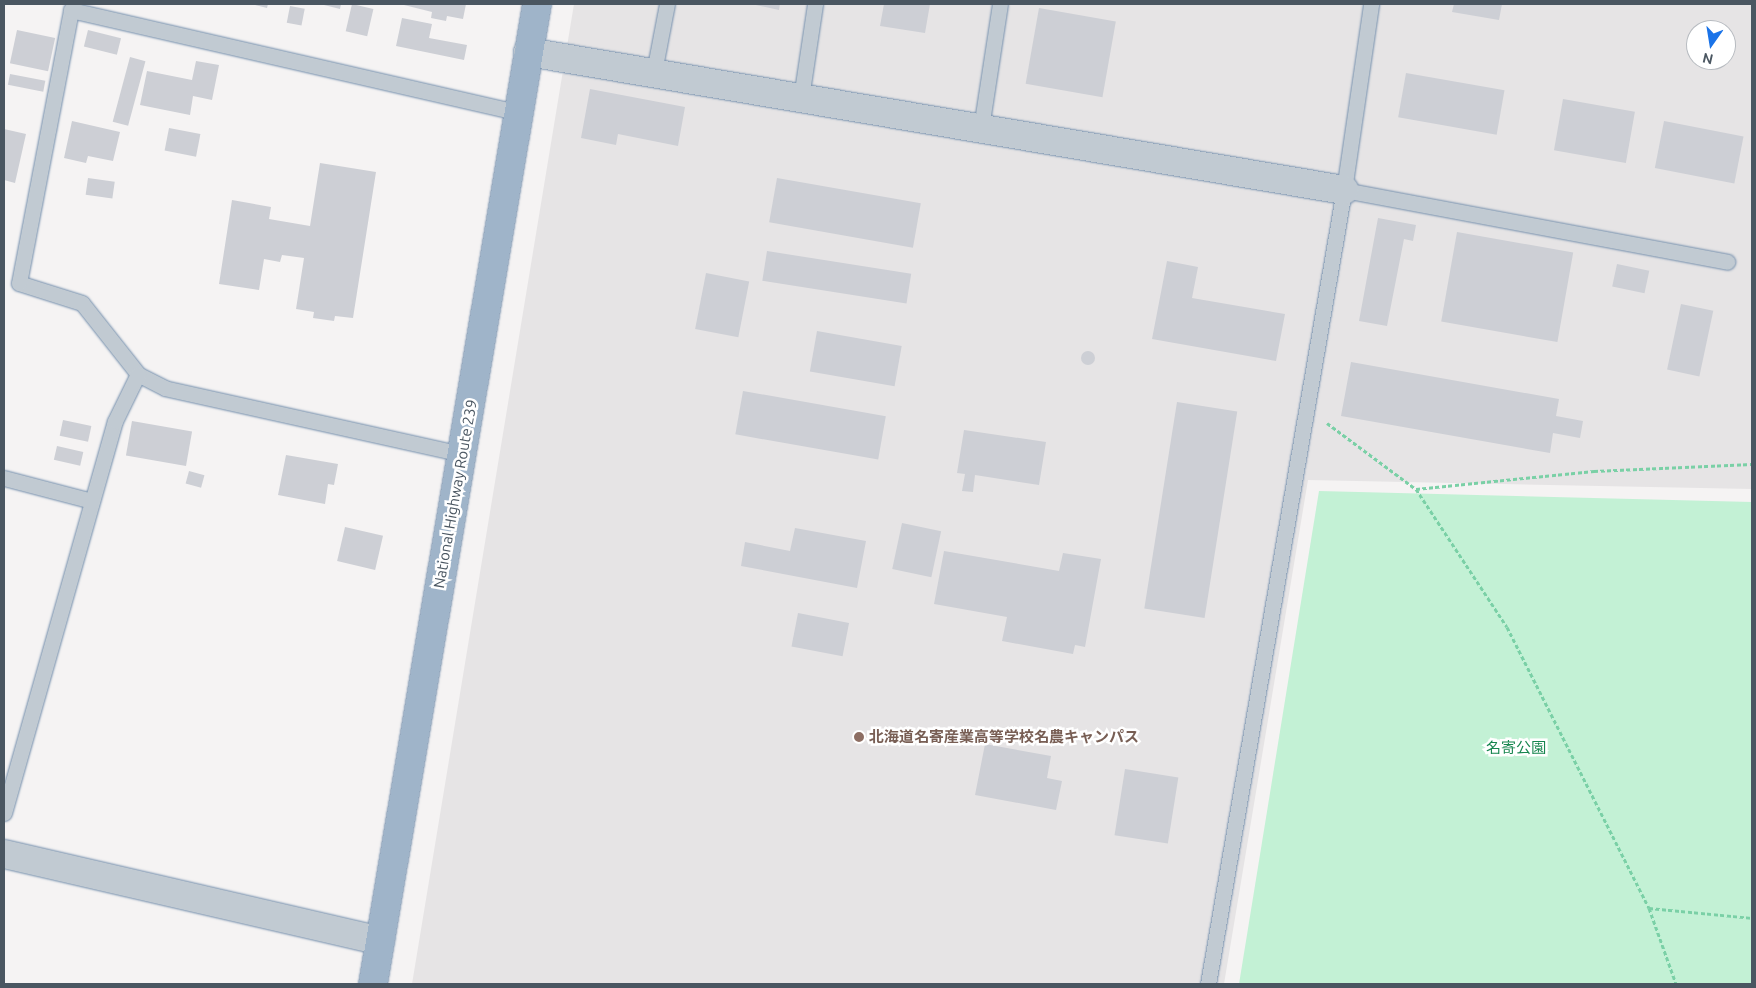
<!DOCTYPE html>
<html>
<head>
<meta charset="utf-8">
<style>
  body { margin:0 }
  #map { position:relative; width:1756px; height:988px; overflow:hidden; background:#f5f3f3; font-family:Ubuntu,"Noto Sans JP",sans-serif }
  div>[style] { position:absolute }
  .education>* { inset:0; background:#e6e4e5 }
  .green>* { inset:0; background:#c3f1d5 }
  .building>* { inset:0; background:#cdcfd5; transform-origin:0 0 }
  .round { border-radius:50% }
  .path>* { height:3px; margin-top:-1.5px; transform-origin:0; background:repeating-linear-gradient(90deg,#7ad0a6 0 4px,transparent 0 6.5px) }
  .roads { filter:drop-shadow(0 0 1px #7690ad) drop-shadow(0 0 1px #7690ad) }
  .service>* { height:15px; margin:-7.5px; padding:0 7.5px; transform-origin:7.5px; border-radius:7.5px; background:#c1cad2 }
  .minor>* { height:28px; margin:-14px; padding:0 14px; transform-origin:14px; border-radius:14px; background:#c1cad2 }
  .trunk>* { height:28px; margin:-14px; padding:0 14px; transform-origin:14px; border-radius:14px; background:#9fb4c9 }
  .dots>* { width:14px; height:14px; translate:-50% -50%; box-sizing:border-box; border:2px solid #fff; border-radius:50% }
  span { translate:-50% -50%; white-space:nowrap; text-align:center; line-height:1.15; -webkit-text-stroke:5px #fff; paint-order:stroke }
  .street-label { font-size:15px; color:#4a5661 }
  .education-label { font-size:15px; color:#785e54; font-weight:700 }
  .left { translate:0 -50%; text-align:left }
  .park-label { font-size:15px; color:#17864f }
  .frame { position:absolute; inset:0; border:5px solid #4a5661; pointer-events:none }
  .north { position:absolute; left:1686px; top:20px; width:50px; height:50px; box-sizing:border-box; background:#fff; border:1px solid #b7bbc0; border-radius:50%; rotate:193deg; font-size:14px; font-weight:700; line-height:20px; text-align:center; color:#4a5661 }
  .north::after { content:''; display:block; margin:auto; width:18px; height:22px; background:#1a73e8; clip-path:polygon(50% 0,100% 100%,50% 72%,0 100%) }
</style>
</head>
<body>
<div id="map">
  <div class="education">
    <div style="clip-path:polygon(evenodd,574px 4px,1752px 4px,1752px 489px,1308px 480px,1224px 984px,412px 984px,574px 4px,1696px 30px,1726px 30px,1726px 60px,1696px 60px,1696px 30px)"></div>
  </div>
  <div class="green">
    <div style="clip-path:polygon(1319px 491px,1752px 502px,1752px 984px,1239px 984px)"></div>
  </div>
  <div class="building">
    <div style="clip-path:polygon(251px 4px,268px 4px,267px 8px)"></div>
    <div style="clip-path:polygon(320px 4px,341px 4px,340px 9px)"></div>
    <div style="left:352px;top:4px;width:22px;height:28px;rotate:13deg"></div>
    <div style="clip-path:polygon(400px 4px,466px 4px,463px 19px,447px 16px,446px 21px,431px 18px,432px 12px)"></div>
    <div style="clip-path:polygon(751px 4px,780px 4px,779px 10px)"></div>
    <div style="clip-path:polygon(884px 4px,930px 4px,925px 33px,880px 26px)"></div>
    <div style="clip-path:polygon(1454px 4px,1502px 4px,1499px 20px,1452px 12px)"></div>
    <div style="left:290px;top:6px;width:15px;height:17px;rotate:11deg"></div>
    <div style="left:1039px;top:8px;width:78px;height:77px;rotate:10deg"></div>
    <div style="clip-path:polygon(402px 18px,432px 24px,429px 38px,467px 45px,464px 60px,396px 46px)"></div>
    <div style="left:17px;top:30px;width:39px;height:34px;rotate:12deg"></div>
    <div style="left:88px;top:30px;width:34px;height:17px;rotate:14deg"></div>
    <div style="left:130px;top:57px;width:16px;height:67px;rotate:15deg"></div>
    <div style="clip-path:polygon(196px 61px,219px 65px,212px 100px,193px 96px,190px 115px,140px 105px,147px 71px,192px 80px)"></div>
    <div style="left:1406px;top:73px;width:100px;height:45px;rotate:10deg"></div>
    <div style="left:10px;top:74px;width:36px;height:11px;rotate:11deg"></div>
    <div style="clip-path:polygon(590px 89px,685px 107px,678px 146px,618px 134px,616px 145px,581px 138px)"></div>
    <div style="left:1563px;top:99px;width:73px;height:52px;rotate:10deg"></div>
    <div style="clip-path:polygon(72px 121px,120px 132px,113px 161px,88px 156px,86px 163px,64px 158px)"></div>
    <div style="left:1664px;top:121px;width:81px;height:48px;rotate:11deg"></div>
    <div style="left:169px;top:128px;width:32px;height:23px;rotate:11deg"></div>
    <div style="clip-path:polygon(4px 129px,26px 134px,15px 183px,4px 180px)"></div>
    <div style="clip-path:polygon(320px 163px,376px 172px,353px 318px,335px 316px,334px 321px,313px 318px,314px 312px,296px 309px,304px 258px,282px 255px,280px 262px,264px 259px,259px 290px,219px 284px,232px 200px,271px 207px,269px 219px,310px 226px)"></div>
    <div style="left:88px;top:178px;width:27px;height:17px;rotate:8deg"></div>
    <div style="left:777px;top:178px;width:146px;height:45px;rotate:10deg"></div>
    <div style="clip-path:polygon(1378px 218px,1416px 225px,1413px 241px,1404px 239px,1387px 326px,1359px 321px)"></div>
    <div style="left:1457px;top:232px;width:118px;height:91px;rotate:10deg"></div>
    <div style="left:767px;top:251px;width:146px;height:30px;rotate:9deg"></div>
    <div style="clip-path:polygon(1167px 261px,1198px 267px,1192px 298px,1285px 314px,1276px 361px,1152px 339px)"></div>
    <div style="left:1617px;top:264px;width:33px;height:23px;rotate:12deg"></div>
    <div style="left:706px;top:273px;width:44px;height:57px;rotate:11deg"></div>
    <div style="left:1681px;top:304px;width:33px;height:67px;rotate:12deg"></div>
    <div style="left:817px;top:331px;width:86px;height:41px;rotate:10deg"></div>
    <div class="round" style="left:1081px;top:351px;width:14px;height:14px"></div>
    <div style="clip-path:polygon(1351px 362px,1559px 399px,1556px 416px,1583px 421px,1580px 438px,1553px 433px,1550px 453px,1341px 416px)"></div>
    <div style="left:743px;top:391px;width:145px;height:44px;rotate:10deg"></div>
    <div style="left:1177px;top:402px;width:61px;height:209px;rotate:9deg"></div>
    <div style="left:63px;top:420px;width:29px;height:16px;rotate:12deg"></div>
    <div style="left:132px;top:421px;width:61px;height:35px;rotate:10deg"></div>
    <div style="clip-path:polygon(964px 430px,1046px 442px,1039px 485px,975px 475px,973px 492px,962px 491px,965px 474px,957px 473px)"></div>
    <div style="left:57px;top:446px;width:27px;height:14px;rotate:13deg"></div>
    <div style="clip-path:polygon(286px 455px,338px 464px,334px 485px,328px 484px,325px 504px,278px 495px)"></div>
    <div style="left:189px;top:471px;width:16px;height:13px;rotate:15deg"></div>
    <div style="left:902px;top:523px;width:40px;height:47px;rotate:12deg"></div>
    <div style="left:345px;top:527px;width:39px;height:35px;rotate:13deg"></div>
    <div style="clip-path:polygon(795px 528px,866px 541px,857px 588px,741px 566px,745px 542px,790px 551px)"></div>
    <div style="clip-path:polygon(944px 551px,1059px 571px,1063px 553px,1101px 559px,1085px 647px,1075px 645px,1073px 654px,1002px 641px,1007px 617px,934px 604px)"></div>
    <div style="left:798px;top:613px;width:52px;height:34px;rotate:11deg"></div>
    <div style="clip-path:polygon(985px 744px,1051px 756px,1047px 778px,1062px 781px,1056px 810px,975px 795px)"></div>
    <div style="left:1125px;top:769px;width:54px;height:67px;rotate:9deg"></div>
  </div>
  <div class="path">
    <div style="left:1327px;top:423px;width:111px;rotate:36.6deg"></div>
    <div style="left:1416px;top:489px;width:165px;rotate:56.6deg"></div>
    <div style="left:1507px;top:627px;width:315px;rotate:63.2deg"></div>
    <div style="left:1649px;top:908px;width:81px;rotate:70.4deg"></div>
    <div style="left:1416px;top:489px;width:179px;rotate:-5.8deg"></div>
    <div style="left:1594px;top:471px;width:158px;rotate:-2.5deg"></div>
    <div style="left:1649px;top:908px;width:103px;rotate:5.5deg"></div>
  </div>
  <div class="roads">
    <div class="service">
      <div style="left:654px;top:72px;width:69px;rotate:-79.2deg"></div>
      <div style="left:801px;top:98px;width:95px;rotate:-81.5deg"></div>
      <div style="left:981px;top:128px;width:125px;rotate:-81.3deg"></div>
      <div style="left:1344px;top:190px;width:390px;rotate:10.6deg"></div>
      <div style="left:462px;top:454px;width:304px;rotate:-167.5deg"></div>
      <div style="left:165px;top:388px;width:30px;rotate:-153deg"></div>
      <div style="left:138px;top:374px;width:90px;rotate:-128.3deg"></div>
      <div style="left:82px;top:303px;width:66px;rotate:-162.4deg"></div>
      <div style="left:19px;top:283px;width:278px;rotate:-79.2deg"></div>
      <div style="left:71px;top:10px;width:461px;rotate:12.9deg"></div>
      <div style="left:4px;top:478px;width:91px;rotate:14.6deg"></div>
      <div style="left:4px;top:813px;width:407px;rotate:-74.2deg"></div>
      <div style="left:115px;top:421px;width:52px;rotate:-63.9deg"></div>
      <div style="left:1208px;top:984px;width:806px;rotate:-80.28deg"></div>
      <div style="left:1344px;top:190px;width:188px;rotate:-81.7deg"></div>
    </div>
    <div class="minor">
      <div style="left:528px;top:52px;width:828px;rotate:9.6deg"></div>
      <div style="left:4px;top:854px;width:386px;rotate:13deg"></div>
    </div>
    <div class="trunk">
      <div style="left:373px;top:984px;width:994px;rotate:-80.5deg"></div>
    </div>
  </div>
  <div class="dots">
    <div style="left:859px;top:737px;background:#8d6e63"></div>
  </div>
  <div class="street-label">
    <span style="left:455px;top:494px;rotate:-80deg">National Highway Route 239</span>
  </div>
  <div class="education-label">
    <span class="left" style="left:869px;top:737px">北海道名寄産業高等学校名農キャンパス</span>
  </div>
  <div class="park-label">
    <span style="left:1516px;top:748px">名寄公園</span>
  </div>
  <div class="frame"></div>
  <div class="north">N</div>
</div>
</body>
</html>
